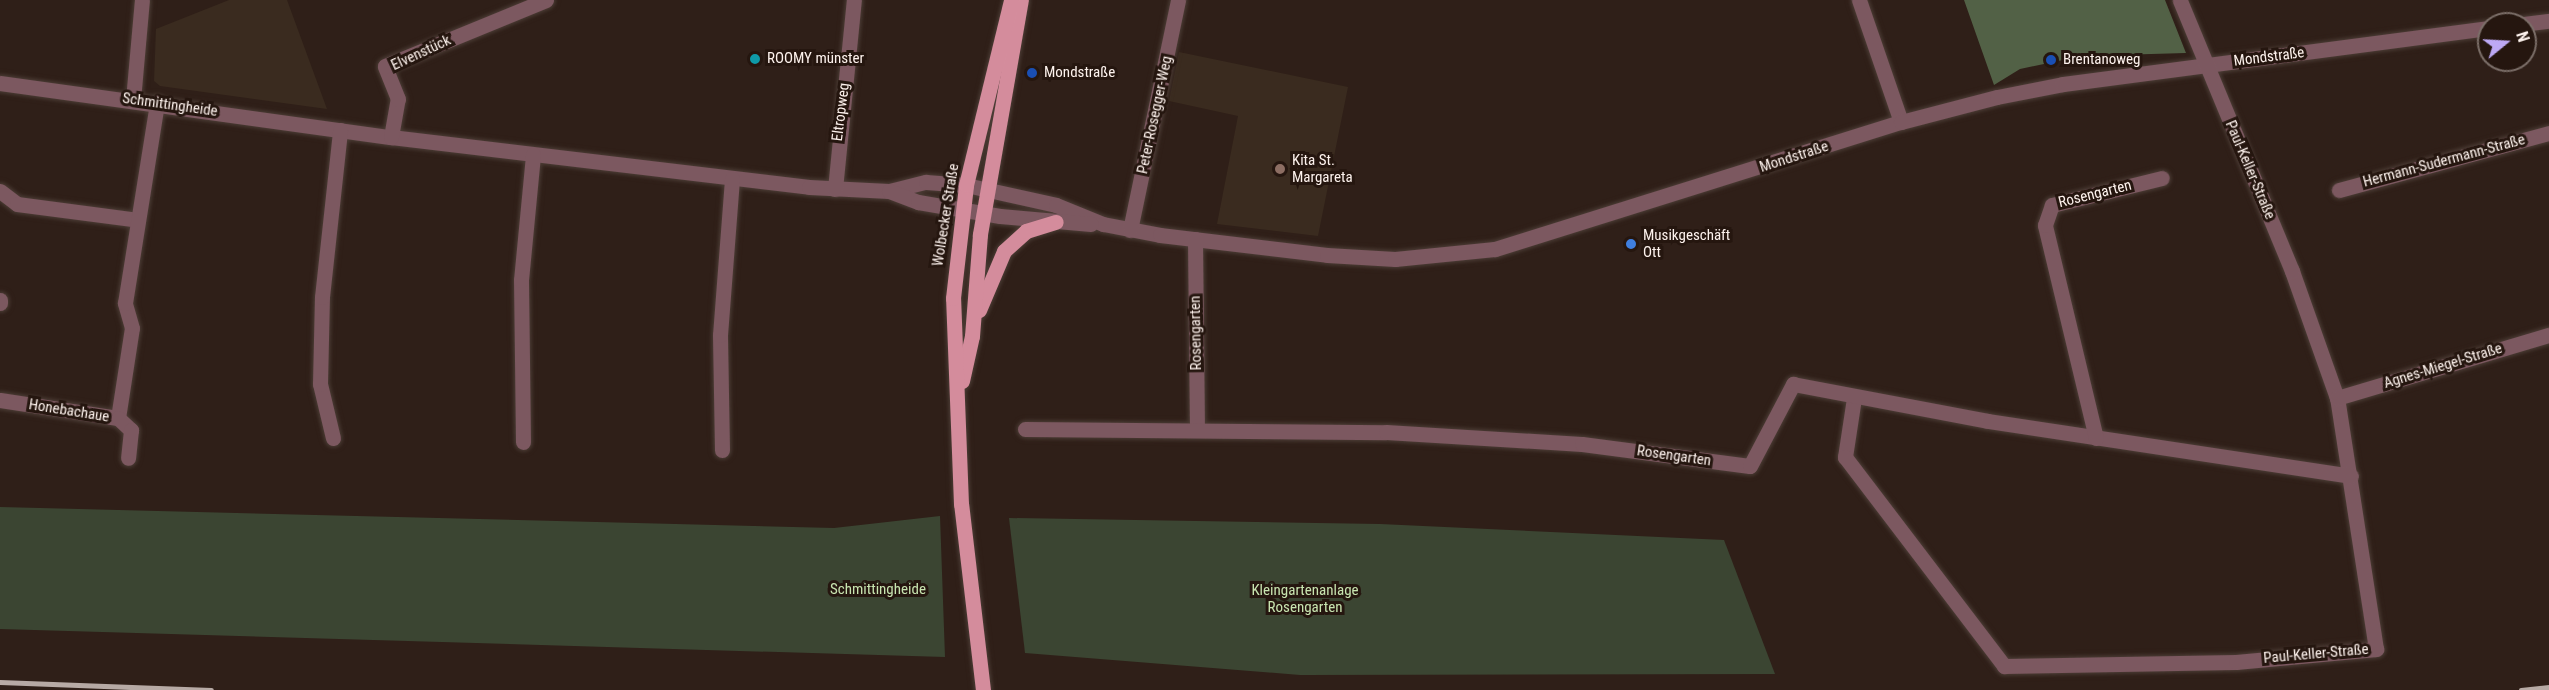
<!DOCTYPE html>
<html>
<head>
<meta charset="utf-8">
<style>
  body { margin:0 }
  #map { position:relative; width:2549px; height:690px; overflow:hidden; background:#2f1f18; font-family:"Roboto Condensed",sans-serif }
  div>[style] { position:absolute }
  .education>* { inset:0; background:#3a2b1f }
  .green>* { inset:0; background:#3b4532 }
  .forest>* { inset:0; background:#526146 }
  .roads { filter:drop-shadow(0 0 2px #4c3d36) drop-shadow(0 0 2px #4c3d36) }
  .minor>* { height:15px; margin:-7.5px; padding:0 7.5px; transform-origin:7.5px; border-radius:7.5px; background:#7c5860 }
  .major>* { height:15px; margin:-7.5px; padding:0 7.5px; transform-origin:7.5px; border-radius:7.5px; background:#d48c9c }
  .rail>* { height:4.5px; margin:-2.25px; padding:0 2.25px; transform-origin:2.25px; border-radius:2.25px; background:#b7aaa5 }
  .dots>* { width:16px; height:16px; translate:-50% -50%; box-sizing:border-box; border:3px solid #25160f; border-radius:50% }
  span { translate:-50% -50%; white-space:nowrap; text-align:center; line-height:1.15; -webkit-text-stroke:6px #25160f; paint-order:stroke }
  .street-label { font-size:15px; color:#fdf2ed }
  .poi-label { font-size:15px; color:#fdf2ed }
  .left { translate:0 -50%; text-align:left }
  .park-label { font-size:15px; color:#c8e4b0 }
  .north { position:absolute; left:2477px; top:12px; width:60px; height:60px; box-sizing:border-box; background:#25160f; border:2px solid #7b6e68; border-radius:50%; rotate:72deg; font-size:16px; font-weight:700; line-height:24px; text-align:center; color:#fdf2ed }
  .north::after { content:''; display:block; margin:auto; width:21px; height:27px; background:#bda9f5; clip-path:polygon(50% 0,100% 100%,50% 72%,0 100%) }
</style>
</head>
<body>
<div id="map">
  <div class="education">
    <div style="clip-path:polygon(229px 0,287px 0,327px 109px,160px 86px,154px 81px,156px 29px)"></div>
    <div style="clip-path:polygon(1179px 52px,1348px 87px,1318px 236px,1217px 224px,1238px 116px,1169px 101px)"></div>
  </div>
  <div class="green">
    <div style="clip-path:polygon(0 507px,834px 528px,940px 516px,945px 657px,0 629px)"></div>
    <div style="clip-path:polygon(1009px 518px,1380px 524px,1724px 540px,1775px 674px,1300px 675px,1025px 653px)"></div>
  </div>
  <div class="forest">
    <div style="clip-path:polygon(1964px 0,2165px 0,2186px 53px,2082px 56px,2020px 69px,1994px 85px)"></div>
  </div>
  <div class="roads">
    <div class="minor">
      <div style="left:1859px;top:0;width:129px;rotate:71deg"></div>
      <div style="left:2523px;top:24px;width:26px;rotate:-7deg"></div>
      <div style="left:0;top:83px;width:395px;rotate:7.9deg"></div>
      <div style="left:391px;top:137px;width:421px;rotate:6.8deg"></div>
      <div style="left:809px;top:187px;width:80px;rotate:2.9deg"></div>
      <div style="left:889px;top:191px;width:38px;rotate:-14deg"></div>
      <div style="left:926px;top:182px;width:40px;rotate:4.3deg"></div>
      <div style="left:966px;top:185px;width:92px;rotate:12.5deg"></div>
      <div style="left:1056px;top:205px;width:51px;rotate:22deg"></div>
      <div style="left:1103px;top:224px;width:58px;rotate:10.9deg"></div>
      <div style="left:1160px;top:235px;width:168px;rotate:6.8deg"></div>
      <div style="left:1327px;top:255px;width:68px;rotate:3.4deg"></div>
      <div style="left:1395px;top:259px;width:100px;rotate:-5.7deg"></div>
      <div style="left:1495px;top:249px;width:425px;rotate:-17.4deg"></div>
      <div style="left:1901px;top:122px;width:99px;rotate:-14.6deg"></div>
      <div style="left:1997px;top:97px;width:67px;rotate:-11.1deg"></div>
      <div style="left:2063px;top:84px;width:430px;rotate:-7.5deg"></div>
      <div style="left:133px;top:100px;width:100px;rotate:-84.9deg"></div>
      <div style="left:391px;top:137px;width:39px;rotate:-80deg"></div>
      <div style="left:398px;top:99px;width:35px;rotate:-112deg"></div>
      <div style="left:385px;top:66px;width:174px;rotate:-22.3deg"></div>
      <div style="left:835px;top:189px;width:190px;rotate:-84.3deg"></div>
      <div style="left:2339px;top:190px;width:218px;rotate:-15.2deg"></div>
      <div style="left:0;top:191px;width:21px;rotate:37deg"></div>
      <div style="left:17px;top:204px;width:122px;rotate:7.5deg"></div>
      <div style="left:889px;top:191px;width:31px;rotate:21deg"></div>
      <div style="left:918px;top:202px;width:83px;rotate:9.7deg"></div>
      <div style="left:1000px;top:216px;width:91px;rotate:5deg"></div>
      <div style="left:1130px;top:230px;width:235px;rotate:-78.2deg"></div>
      <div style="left:1195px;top:239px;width:189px;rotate:89.4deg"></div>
      <div style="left:0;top:300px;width:3px;rotate:90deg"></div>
      <div style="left:1854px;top:398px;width:60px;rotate:98.7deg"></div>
      <div style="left:1845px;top:457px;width:263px;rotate:52.7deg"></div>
      <div style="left:2004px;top:666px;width:232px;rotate:-1deg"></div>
      <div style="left:2236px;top:662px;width:141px;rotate:-5.3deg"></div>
      <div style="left:2376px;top:649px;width:254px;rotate:-98.8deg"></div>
      <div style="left:2337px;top:398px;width:135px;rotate:-109.5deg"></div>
      <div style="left:2292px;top:271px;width:293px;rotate:-112.5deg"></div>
      <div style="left:2337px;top:398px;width:221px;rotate:-16.6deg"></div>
      <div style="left:0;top:400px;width:119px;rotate:8.7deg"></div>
      <div style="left:118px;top:418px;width:91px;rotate:-81.2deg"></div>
      <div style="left:132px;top:328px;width:26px;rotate:-106deg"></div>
      <div style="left:125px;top:303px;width:203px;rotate:-80.9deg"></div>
      <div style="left:118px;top:418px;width:18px;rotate:43deg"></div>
      <div style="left:131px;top:430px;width:28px;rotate:96deg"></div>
      <div style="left:1025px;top:429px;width:361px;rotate:0.5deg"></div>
      <div style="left:1386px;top:432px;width:196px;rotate:3.5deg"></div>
      <div style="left:1582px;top:444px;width:169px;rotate:7.5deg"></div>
      <div style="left:1750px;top:466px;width:93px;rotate:-62.3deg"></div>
      <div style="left:1793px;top:384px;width:198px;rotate:10.7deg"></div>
      <div style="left:1988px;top:421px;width:367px;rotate:8.6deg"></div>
      <div style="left:333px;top:438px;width:56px;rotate:-103.5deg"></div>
      <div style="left:320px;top:384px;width:87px;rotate:-88.7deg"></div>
      <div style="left:322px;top:297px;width:168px;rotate:-83.8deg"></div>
      <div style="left:2096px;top:438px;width:219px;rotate:-103.5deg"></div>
      <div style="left:2045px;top:225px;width:21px;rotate:-71deg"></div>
      <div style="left:2052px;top:205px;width:113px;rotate:-13.8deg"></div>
      <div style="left:523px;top:442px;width:162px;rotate:-90.7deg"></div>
      <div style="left:521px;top:280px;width:126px;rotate:-84.5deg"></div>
      <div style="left:722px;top:450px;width:115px;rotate:-91deg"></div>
      <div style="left:720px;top:335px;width:157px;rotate:-85.6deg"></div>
    </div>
    <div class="major">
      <div style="left:979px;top:310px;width:64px;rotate:-67deg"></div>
      <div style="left:1004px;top:251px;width:30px;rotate:-42deg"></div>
      <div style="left:1026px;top:231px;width:31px;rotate:-17deg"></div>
      <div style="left:962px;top:381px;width:46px;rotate:-77.5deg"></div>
      <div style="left:972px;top:336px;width:102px;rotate:-85.5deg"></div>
      <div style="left:980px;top:234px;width:238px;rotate:-80.1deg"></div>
      <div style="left:983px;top:690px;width:187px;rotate:-96.7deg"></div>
      <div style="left:961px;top:504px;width:206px;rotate:-92.2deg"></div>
      <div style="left:953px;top:298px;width:114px;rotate:-83.4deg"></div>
      <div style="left:966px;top:185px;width:190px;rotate:-76.3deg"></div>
    </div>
  </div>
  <div class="rail">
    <div style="left:0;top:682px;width:211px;rotate:2.2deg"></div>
    <div style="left:2521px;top:690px;width:28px;rotate:-6deg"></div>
  </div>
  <div class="dots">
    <div style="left:755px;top:59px;background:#0f9aa8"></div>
    <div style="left:2051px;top:60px;background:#1a4fb4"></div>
    <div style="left:1032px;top:73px;background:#1a4fb4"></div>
    <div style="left:1280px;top:169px;background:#8d6e63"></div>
    <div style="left:1631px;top:244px;background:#3f7fe0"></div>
  </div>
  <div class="street-label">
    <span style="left:421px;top:53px;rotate:-25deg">Elvenstück</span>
    <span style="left:2269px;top:57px;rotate:-7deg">Mondstraße</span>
    <span style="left:170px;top:105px;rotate:8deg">Schmittingheide</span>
    <span style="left:841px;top:112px;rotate:-83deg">Eltropweg</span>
    <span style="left:1155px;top:115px;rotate:-78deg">Peter-Rosegger-Weg</span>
    <span style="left:1794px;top:157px;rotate:-18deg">Mondstraße</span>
    <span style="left:2444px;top:161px;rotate:-15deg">Hermann-Sudermann-Straße</span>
    <span style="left:2250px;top:170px;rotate:67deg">Paul-Keller-Straße</span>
    <span style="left:2095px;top:194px;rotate:-14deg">Rosengarten</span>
    <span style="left:946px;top:215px;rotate:-81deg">Wolbecker Straße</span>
    <span style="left:1196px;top:333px;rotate:-91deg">Rosengarten</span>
    <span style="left:2443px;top:366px;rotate:-17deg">Agnes-Miegel-Straße</span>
    <span style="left:69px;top:411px;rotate:9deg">Honebachaue</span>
    <span style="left:1674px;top:456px;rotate:8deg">Rosengarten</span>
    <span style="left:2316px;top:654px;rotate:-5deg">Paul-Keller-Straße</span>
  </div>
  <div class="poi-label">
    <span class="left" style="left:767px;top:59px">ROOMY münster</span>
    <span class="left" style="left:2063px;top:60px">Brentanoweg</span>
    <span class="left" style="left:1044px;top:73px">Mondstraße</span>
    <span class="left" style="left:1292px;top:169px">Kita St.<br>Margareta</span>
    <span class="left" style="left:1643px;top:244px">Musikgeschäft<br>Ott</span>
  </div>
  <div class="park-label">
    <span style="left:878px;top:590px">Schmittingheide</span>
    <span style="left:1305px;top:599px">Kleingartenanlage<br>Rosengarten</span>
  </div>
  <div class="north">N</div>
</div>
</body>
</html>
